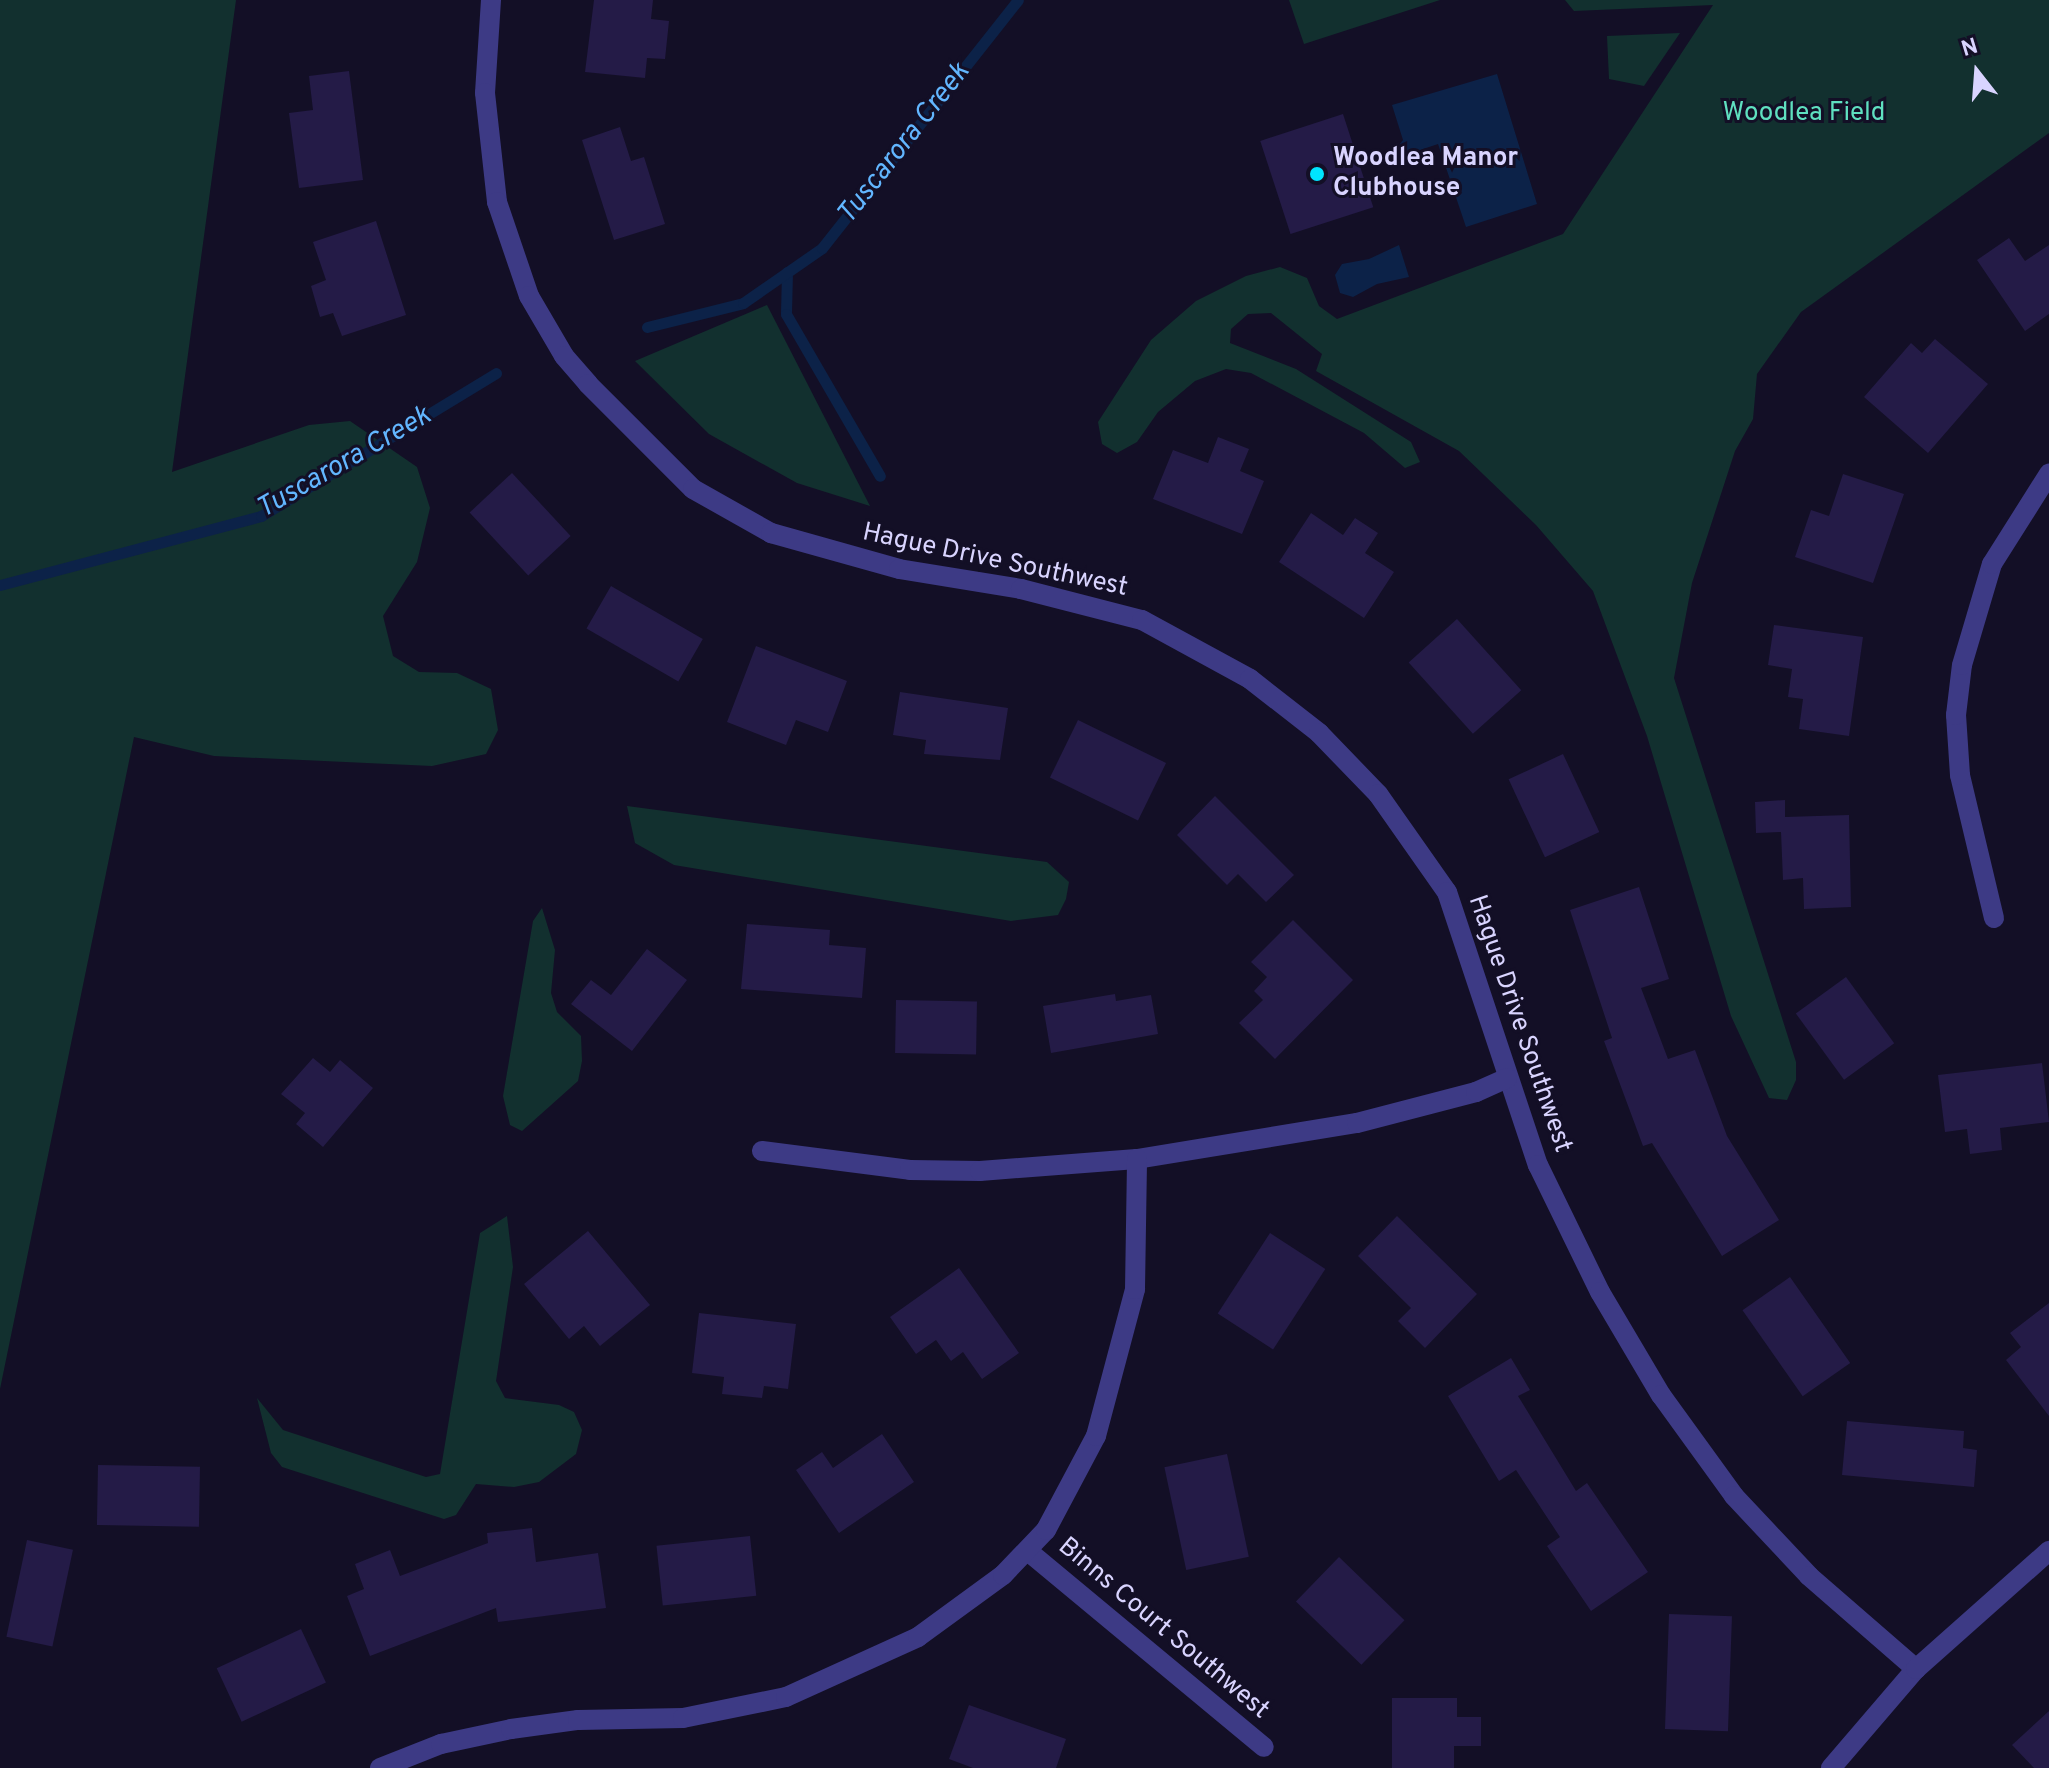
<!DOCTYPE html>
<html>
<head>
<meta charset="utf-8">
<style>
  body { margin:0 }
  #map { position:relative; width:2049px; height:1768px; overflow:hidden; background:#130f26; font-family:Overpass,sans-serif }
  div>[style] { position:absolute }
  .green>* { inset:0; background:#12302f }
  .water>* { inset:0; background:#0c2248 }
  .stream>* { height:11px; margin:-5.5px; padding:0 5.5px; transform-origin:5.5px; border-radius:5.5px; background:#0c2248 }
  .building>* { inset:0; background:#241b47; transform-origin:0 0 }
  .minor>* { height:20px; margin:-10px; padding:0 10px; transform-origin:10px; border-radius:10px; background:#3d3a85 }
  .dots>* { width:22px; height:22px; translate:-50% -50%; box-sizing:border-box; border:4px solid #130f26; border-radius:50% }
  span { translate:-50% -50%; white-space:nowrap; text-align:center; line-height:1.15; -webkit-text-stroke:6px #130f26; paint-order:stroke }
  .park-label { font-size:26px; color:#5fe0c0 }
  .poi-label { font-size:26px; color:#d9d4ff; font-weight:700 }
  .left { translate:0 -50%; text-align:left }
  .street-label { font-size:26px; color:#d9d4ff }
  .water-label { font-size:28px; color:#62b6ff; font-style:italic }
  .north { position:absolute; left:1937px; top:32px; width:80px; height:80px; -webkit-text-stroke:6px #130f26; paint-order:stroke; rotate:343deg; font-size:22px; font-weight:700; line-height:32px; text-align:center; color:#d9d4ff }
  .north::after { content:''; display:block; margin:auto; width:28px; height:36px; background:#d9d4ff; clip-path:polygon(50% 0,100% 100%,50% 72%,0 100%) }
</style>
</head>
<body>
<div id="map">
  <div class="green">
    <div style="clip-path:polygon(0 0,236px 0,172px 472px,309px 425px,350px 421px,417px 467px,430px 508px,417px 562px,383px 616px,393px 656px,419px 672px,457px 673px,491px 689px,498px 730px,486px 754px,432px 766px,214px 756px,134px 737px,0 1389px)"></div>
    <div style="clip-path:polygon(1289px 0,1440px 0,1304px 44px)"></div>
    <div style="clip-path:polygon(1565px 0,2049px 0,2049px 133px,1801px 312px,1757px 374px,1753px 419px,1735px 451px,1692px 583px,1674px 678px,1796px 1062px,1796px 1080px,1787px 1100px,1769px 1098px,1731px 1016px,1647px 736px,1593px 591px,1536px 525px,1459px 451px,1316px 371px,1322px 354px,1271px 313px,1248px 314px,1231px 329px,1230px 343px,1296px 369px,1411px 442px,1420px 462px,1405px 468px,1364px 433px,1251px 373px,1226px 369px,1195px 381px,1158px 412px,1137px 442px,1117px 453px,1102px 444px,1098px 422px,1151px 340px,1196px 301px,1246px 276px,1280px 267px,1307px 278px,1319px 306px,1337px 319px,1563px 234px,1713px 5px,1574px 11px)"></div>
    <div style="clip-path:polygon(1680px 33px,1644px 86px,1609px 79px,1607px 36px)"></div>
    <div style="clip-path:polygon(767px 305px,870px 506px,797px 483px,709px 434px,635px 361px)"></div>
    <div style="clip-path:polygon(627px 806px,1047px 862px,1069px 882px,1066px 899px,1058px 915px,1011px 921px,674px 865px,635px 843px)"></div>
    <div style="clip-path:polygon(542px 908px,555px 950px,551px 993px,557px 1012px,581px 1036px,582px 1061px,578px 1081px,522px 1131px,510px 1125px,503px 1096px,533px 921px)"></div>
    <div style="clip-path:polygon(507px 1216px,513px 1267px,496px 1381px,505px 1398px,559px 1405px,574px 1412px,582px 1430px,576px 1454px,539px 1482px,514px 1487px,476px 1484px,456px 1515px,444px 1519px,282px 1467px,271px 1453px,257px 1398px,283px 1430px,426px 1477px,440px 1474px,480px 1233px)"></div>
  </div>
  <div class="water">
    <div style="clip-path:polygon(1497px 74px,1537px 204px,1466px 227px,1438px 144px,1420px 150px,1417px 161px,1409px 165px,1399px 161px,1396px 149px,1403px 140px,1392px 105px)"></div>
    <div style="clip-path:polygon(1399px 245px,1409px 277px,1377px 284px,1353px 297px,1340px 293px,1335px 275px,1342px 264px,1369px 259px)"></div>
  </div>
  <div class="stream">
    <div style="left:787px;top:272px;width:42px;rotate:91.4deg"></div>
    <div style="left:786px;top:314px;width:187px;rotate:59.9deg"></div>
    <div style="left:647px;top:327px;width:99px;rotate:-14deg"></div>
    <div style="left:743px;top:303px;width:96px;rotate:-34.8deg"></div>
    <div style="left:822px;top:248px;width:316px;rotate:-51.7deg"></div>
    <div style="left:0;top:585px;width:270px;rotate:-14.8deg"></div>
    <div style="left:261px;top:516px;width:275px;rotate:-31.3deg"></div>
  </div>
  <div class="building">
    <div style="clip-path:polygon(594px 0,653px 0,651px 19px,669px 21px,665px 59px,647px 58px,645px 78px,585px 72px)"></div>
    <div style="clip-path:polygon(349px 71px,363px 180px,299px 188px,289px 113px,313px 110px,309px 76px)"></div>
    <div style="left:1343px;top:114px;width:98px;height:87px;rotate:72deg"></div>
    <div style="clip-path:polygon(620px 127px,631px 161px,644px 157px,665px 224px,614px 240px,582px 140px)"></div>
    <div style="clip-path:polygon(376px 221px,406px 315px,342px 336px,333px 313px,320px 317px,311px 286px,326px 280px,313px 242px)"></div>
    <div style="clip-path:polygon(2009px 238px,2025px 261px,2049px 245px,2049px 314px,2025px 331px,1977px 260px)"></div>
    <div style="clip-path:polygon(1935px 339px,1988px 384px,1928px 453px,1864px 397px,1911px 343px,1922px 353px)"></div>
    <div style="clip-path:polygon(1218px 437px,1249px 449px,1240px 471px,1264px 481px,1242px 534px,1153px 499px,1173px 450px,1208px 463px)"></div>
    <div style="left:512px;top:473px;width:86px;height:58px;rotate:47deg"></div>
    <div style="clip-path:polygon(1843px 474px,1904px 494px,1873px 583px,1795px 557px,1811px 510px,1829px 516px)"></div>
    <div style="clip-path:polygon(1311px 513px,1343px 535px,1355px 518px,1378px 533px,1365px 553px,1394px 572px,1364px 618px,1279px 562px)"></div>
    <div style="left:611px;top:586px;width:106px;height:49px;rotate:30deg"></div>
    <div style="left:1457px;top:619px;width:96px;height:65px;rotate:48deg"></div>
    <div style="clip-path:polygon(1774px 625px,1863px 637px,1849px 736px,1799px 729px,1803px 699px,1788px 697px,1792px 669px,1768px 665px)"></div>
    <div style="clip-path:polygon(756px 646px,847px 681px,828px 732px,796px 720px,786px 745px,727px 722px)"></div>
    <div style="clip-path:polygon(900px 692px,1008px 708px,1000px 760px,924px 754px,926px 740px,893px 735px)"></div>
    <div style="left:1078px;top:720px;width:98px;height:64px;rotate:26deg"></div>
    <div style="left:1563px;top:754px;width:86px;height:60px;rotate:65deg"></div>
    <div style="clip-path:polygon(1215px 796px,1294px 875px,1266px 902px,1238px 874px,1227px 885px,1177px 835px)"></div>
    <div style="clip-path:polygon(1785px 800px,1785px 817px,1849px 815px,1851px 907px,1804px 909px,1803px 878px,1783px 880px,1781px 832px,1756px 833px,1755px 802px)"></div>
    <div style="clip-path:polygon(1639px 887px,1669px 979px,1641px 988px,1668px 1059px,1695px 1050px,1727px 1136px,1779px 1220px,1722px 1256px,1652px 1143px,1643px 1146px,1604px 1041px,1612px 1038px,1570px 910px)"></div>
    <div style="clip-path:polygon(1293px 920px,1353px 980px,1275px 1059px,1239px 1023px,1263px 1000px,1254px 991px,1267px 977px,1251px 962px)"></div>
    <div style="clip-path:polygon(747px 924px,830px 930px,829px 945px,866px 948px,862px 998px,741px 989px)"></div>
    <div style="clip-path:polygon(647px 949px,687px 980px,632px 1051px,571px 1004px,591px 980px,611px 995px)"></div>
    <div style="left:1846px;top:977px;width:82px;height:62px;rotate:54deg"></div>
    <div style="clip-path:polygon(1115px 994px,1116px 1001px,1151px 995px,1158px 1034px,1051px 1053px,1043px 1006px)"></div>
    <div style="left:896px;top:1000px;width:81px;height:53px;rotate:1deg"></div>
    <div style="clip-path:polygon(313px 1058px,330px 1072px,340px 1060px,373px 1088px,323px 1147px,296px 1124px,305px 1113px,281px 1094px)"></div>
    <div style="clip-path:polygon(2042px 1063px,2049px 1122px,2000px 1128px,2002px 1150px,1970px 1154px,1967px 1129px,1945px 1132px,1938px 1075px)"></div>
    <div style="clip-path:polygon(1397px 1216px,1477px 1294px,1425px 1348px,1398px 1321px,1411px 1308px,1358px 1256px)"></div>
    <div style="clip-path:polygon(588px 1231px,650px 1305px,600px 1346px,584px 1326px,569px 1339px,524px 1284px)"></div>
    <div style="left:1270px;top:1233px;width:66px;height:96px;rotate:33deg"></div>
    <div style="clip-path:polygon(959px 1268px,1019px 1353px,982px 1379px,963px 1352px,951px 1361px,936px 1340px,916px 1354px,890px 1317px)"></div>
    <div style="left:1790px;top:1277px;width:105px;height:58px;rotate:55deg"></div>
    <div style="clip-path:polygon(2049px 1303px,2049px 1416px,2006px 1360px,2021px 1347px,2010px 1333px)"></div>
    <div style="clip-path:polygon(699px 1313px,796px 1324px,788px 1389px,764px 1386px,762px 1398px,722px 1394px,724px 1377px,692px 1373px)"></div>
    <div style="clip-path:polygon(1511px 1358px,1530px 1390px,1518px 1396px,1576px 1491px,1587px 1483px,1648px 1572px,1591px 1611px,1547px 1546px,1560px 1537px,1516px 1470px,1499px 1481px,1448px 1396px)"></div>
    <div style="clip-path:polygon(1847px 1421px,1964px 1431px,1963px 1448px,1977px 1450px,1974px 1487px,1842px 1475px)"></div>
    <div style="clip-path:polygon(882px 1434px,914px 1482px,839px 1533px,796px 1470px,822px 1452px,833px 1468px)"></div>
    <div style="left:1227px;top:1454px;width:105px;height:64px;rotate:78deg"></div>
    <div style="left:98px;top:1465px;width:102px;height:60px;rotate:1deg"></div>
    <div style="clip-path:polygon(532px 1528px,536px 1562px,598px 1553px,606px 1608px,498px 1622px,496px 1608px,370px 1656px,347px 1596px,364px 1589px,355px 1564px,390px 1550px,400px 1576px,488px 1543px,487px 1533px)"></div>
    <div style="left:750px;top:1536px;width:60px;height:94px;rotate:84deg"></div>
    <div style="left:27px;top:1540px;width:47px;height:99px;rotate:12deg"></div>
    <div style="left:1339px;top:1557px;width:91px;height:62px;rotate:44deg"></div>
    <div style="left:1669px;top:1614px;width:63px;height:115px;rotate:2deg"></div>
    <div style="left:301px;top:1629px;width:59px;height:93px;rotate:65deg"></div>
    <div style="clip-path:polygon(1392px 1698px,1457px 1698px,1457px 1717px,1481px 1717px,1481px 1746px,1454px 1746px,1454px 1768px,1392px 1768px)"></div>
    <div style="clip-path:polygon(969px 1705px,1066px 1739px,1056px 1768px,973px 1768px,949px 1759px)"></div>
    <div style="clip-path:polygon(2049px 1711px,2049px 1768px,2034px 1768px,2012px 1745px)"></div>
  </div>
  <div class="minor">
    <div style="left:491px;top:0;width:93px;rotate:93.7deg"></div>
    <div style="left:485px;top:93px;width:110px;rotate:83.7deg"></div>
    <div style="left:497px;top:202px;width:99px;rotate:71.2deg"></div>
    <div style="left:529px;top:296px;width:69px;rotate:59.7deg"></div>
    <div style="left:564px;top:356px;width:37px;rotate:49deg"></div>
    <div style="left:588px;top:384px;width:148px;rotate:45deg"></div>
    <div style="left:693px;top:489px;width:90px;rotate:29.4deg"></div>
    <div style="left:771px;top:533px;width:133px;rotate:15.7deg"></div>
    <div style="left:899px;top:569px;width:124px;rotate:9.3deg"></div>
    <div style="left:1021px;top:589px;width:125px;rotate:14.4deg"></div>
    <div style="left:1142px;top:620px;width:123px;rotate:28.6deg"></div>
    <div style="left:1250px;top:679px;width:88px;rotate:38deg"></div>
    <div style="left:1319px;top:733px;width:85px;rotate:46deg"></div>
    <div style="left:1378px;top:794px;width:120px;rotate:54.9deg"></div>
    <div style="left:1447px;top:892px;width:288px;rotate:71.6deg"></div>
    <div style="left:1538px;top:1165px;width:141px;rotate:64deg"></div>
    <div style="left:1600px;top:1292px;width:120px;rotate:59.4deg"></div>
    <div style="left:1661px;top:1395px;width:125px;rotate:54.1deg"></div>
    <div style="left:1734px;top:1496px;width:110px;rotate:46.8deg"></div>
    <div style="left:1809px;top:1576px;width:142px;rotate:41deg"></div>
    <div style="left:1994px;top:918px;width:147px;rotate:-103.4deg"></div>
    <div style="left:1960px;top:775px;width:60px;rotate:-93.8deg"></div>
    <div style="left:1956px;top:715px;width:50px;rotate:-83.2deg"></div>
    <div style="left:1962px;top:665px;width:105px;rotate:-73.5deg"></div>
    <div style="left:1992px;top:564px;width:107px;rotate:-57.7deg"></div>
    <div style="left:762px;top:1151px;width:149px;rotate:7.3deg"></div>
    <div style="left:910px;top:1170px;width:70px;rotate:0.8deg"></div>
    <div style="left:980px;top:1171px;width:157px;rotate:-4.4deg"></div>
    <div style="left:1137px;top:1159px;width:223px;rotate:-9.3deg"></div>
    <div style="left:1357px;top:1123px;width:123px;rotate:-14.6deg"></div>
    <div style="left:1476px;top:1092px;width:34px;rotate:-24deg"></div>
    <div style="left:1029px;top:1552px;width:305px;rotate:39.7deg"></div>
    <div style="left:380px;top:1768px;width:66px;rotate:-21.5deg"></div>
    <div style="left:441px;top:1744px;width:72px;rotate:-12.1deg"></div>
    <div style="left:511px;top:1729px;width:68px;rotate:-7.7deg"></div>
    <div style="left:578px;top:1720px;width:105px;rotate:-1.1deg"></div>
    <div style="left:683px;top:1718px;width:105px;rotate:-11.5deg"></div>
    <div style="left:786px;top:1697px;width:145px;rotate:-24.4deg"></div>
    <div style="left:918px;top:1637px;width:105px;rotate:-36.1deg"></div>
    <div style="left:1003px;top:1575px;width:62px;rotate:-46.3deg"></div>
    <div style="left:1046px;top:1530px;width:106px;rotate:-62deg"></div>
    <div style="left:1096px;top:1436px;width:152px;rotate:-75.1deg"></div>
    <div style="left:1135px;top:1289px;width:130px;rotate:-89.1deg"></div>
    <div style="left:1831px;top:1768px;width:130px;rotate:-49.4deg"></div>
    <div style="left:1916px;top:1669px;width:178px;rotate:-41.6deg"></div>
  </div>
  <div class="dots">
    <div style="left:1317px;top:174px;background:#00e5ff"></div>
  </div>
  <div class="park-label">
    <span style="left:1804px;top:114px">Woodlea Field</span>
  </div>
  <div class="poi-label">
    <span class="left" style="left:1333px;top:174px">Woodlea Manor<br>Clubhouse</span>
  </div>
  <div class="street-label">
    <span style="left:995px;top:561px;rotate:12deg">Hague Drive Southwest</span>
    <span style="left:1519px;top:1024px;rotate:71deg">Hague Drive Southwest</span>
    <span style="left:1163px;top:1629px;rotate:40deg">Binns Court Southwest</span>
  </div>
  <div class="water-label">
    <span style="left:904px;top:144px;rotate:-52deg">Tuscarora Creek</span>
    <span style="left:344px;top:463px;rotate:-30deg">Tuscarora Creek</span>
  </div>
  <div class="north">N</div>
</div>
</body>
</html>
